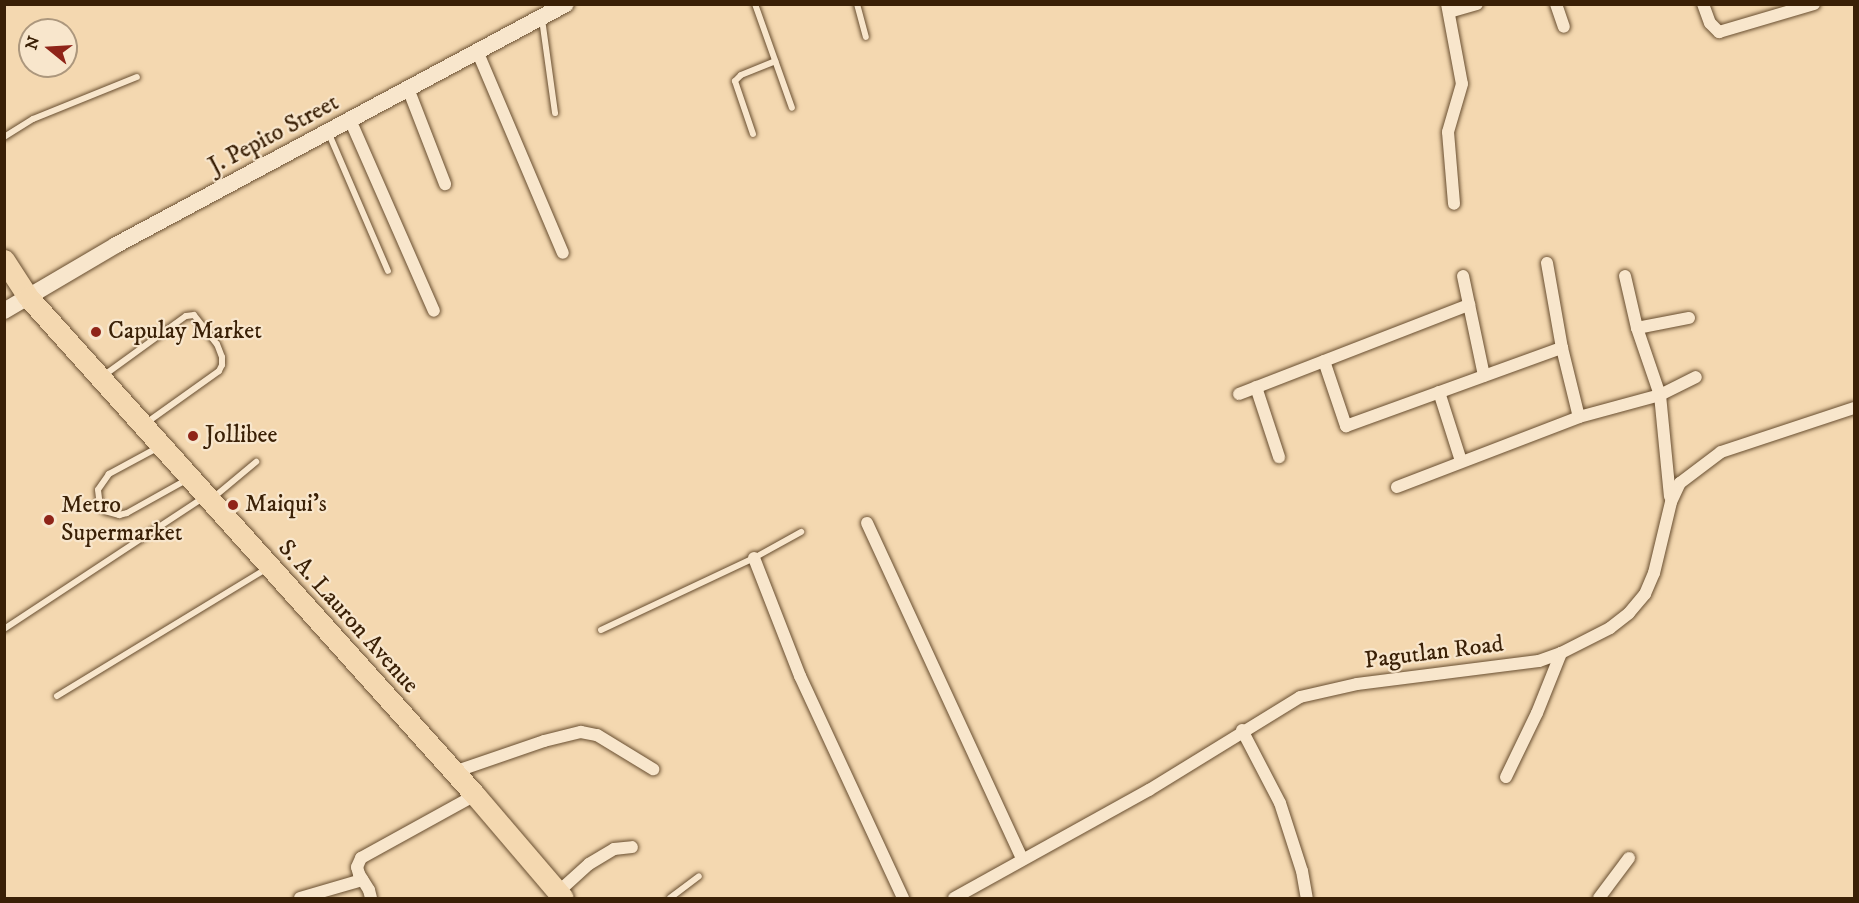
<!DOCTYPE html>
<html>
<head>
<meta charset="utf-8">
<style>
  body { margin:0 }
  #map { position:relative; width:1859px; height:903px; overflow:hidden; background:#f4d8b0; font-family:"IM FELL DW Pica",serif }
  div>[style] { position:absolute }
  .roads { filter:drop-shadow(0 0 2px #684e30) drop-shadow(0 0 2px #684e30) }
  .service>* { height:6px; margin:-3px; padding:0 3px; transform-origin:3px; border-radius:3px; background:#f8e6cc }
  .minor>* { height:12px; margin:-6px; padding:0 6px; transform-origin:6px; border-radius:6px; background:#f8e6cc }
  .tertiary>* { height:16px; margin:-8px; padding:0 8px; transform-origin:8px; border-radius:8px; background:#f8e6cc }
  .trunk>* { height:21px; margin:-10.5px; padding:0 10.5px; transform-origin:10.5px; border-radius:10.5px; background:#f4d8b0 }
  .dots>* { width:16px; height:16px; translate:-50% -50%; box-sizing:border-box; border:3px solid #f8e6cc; border-radius:50% }
  span { translate:-50% -50%; white-space:nowrap; text-align:center; line-height:1.15; -webkit-text-stroke:4.5px #f8e6cc; paint-order:stroke }
  .street-label { font-size:24px; color:#3a2006 }
  .poi-label { font-size:24px; color:#3a2006 }
  .left { translate:0 -50%; text-align:left }
  .frame { position:absolute; inset:0; border:6px solid #3a2006; pointer-events:none }
  .north { position:absolute; left:18px; top:18px; width:60px; height:60px; box-sizing:border-box; background:#f8e6cc; border:2px solid #ac977d; border-radius:50%; rotate:288deg; font-size:16px; font-weight:700; line-height:24px; text-align:center; color:#3a2006 }
  .north::after { content:''; display:block; margin:auto; width:21px; height:27px; background:#8f2418; clip-path:polygon(50% 0,100% 100%,50% 72%,0 100%) }
</style>
</head>
<body>
<div id="map">
  <div class="roads">
    <div class="service">
      <div style="left:755px;top:4px;width:110px;rotate:70.4deg"></div>
      <div style="left:857px;top:4px;width:34px;rotate:75deg"></div>
      <div style="left:542px;top:19px;width:95px;rotate:82.1deg"></div>
      <div style="left:329px;top:134px;width:149px;rotate:66.7deg"></div>
      <div style="left:753px;top:134px;width:56px;rotate:-108.8deg"></div>
      <div style="left:735px;top:81px;width:8px;rotate:-45deg"></div>
      <div style="left:741px;top:75px;width:37px;rotate:-22deg"></div>
      <div style="left:4px;top:137px;width:34px;rotate:-32deg"></div>
      <div style="left:33px;top:119px;width:112px;rotate:-22deg"></div>
      <div style="left:103px;top:376px;width:102px;rotate:-35.9deg"></div>
      <div style="left:186px;top:316px;width:8px;rotate:-7deg"></div>
      <div style="left:194px;top:315px;width:37px;rotate:52deg"></div>
      <div style="left:217px;top:344px;width:14px;rotate:69deg"></div>
      <div style="left:222px;top:357px;width:8px;rotate:90deg"></div>
      <div style="left:222px;top:365px;width:7px;rotate:117deg"></div>
      <div style="left:219px;top:371px;width:90px;rotate:144.5deg"></div>
      <div style="left:157px;top:448px;width:55px;rotate:151.6deg"></div>
      <div style="left:109px;top:474px;width:19px;rotate:125deg"></div>
      <div style="left:98px;top:490px;width:17px;rotate:83deg"></div>
      <div style="left:100px;top:507px;width:6px;rotate:39deg"></div>
      <div style="left:105px;top:511px;width:15px;rotate:16deg"></div>
      <div style="left:119px;top:515px;width:8px;rotate:-14deg"></div>
      <div style="left:127px;top:513px;width:68px;rotate:-29.2deg"></div>
      <div style="left:214px;top:497px;width:55px;rotate:-39.8deg"></div>
      <div style="left:4px;top:629px;width:240px;rotate:-33.4deg"></div>
      <div style="left:601px;top:630px;width:169px;rotate:-25.2deg"></div>
      <div style="left:754px;top:558px;width:54px;rotate:-29deg"></div>
      <div style="left:57px;top:696px;width:245px;rotate:-31.3deg"></div>
      <div style="left:670px;top:898px;width:36px;rotate:-37deg"></div>
    </div>
    <div class="minor">
      <div style="left:1447px;top:4px;width:81px;rotate:79.4deg"></div>
      <div style="left:1462px;top:84px;width:50px;rotate:106.3deg"></div>
      <div style="left:1448px;top:132px;width:72px;rotate:85.2deg"></div>
      <div style="left:1556px;top:4px;width:24px;rotate:71deg"></div>
      <div style="left:1703px;top:4px;width:20px;rotate:70deg"></div>
      <div style="left:1710px;top:23px;width:13px;rotate:45deg"></div>
      <div style="left:1719px;top:32px;width:99px;rotate:-16.4deg"></div>
      <div style="left:1449px;top:12px;width:29px;rotate:-16deg"></div>
      <div style="left:478px;top:53px;width:217px;rotate:67deg"></div>
      <div style="left:409px;top:91px;width:100px;rotate:68.8deg"></div>
      <div style="left:351px;top:122px;width:206px;rotate:66.3deg"></div>
      <div style="left:1547px;top:263px;width:86px;rotate:80deg"></div>
      <div style="left:1562px;top:348px;width:71px;rotate:76.2deg"></div>
      <div style="left:1463px;top:276px;width:102px;rotate:78.1deg"></div>
      <div style="left:1625px;top:276px;width:53px;rotate:77deg"></div>
      <div style="left:1637px;top:328px;width:71px;rotate:71.1deg"></div>
      <div style="left:1660px;top:395px;width:102px;rotate:84.4deg"></div>
      <div style="left:1637px;top:328px;width:53px;rotate:-10.9deg"></div>
      <div style="left:1324px;top:361px;width:69px;rotate:71.3deg"></div>
      <div style="left:1346px;top:426px;width:230px;rotate:-19.9deg"></div>
      <div style="left:1256px;top:387px;width:74px;rotate:71.8deg"></div>
      <div style="left:1439px;top:392px;width:72px;rotate:72.3deg"></div>
      <div style="left:1239px;top:394px;width:247px;rotate:-21.2deg"></div>
      <div style="left:1397px;top:487px;width:195px;rotate:-21deg"></div>
      <div style="left:1579px;top:417px;width:84px;rotate:-15.2deg"></div>
      <div style="left:1660px;top:395px;width:40px;rotate:-26.6deg"></div>
      <div style="left:867px;top:523px;width:369px;rotate:65.2deg"></div>
      <div style="left:754px;top:558px;width:127px;rotate:68.7deg"></div>
      <div style="left:800px;top:676px;width:245px;rotate:65.1deg"></div>
      <div style="left:1242px;top:730px;width:82px;rotate:62.5deg"></div>
      <div style="left:1280px;top:803px;width:71px;rotate:72.1deg"></div>
      <div style="left:1302px;top:871px;width:27px;rotate:80deg"></div>
      <div style="left:454px;top:772px;width:95px;rotate:-19deg"></div>
      <div style="left:544px;top:741px;width:38px;rotate:-14deg"></div>
      <div style="left:581px;top:732px;width:16px;rotate:11deg"></div>
      <div style="left:597px;top:735px;width:66px;rotate:31.3deg"></div>
      <div style="left:1506px;top:777px;width:71px;rotate:-64.2deg"></div>
      <div style="left:1537px;top:713px;width:65px;rotate:-68.2deg"></div>
      <div style="left:557px;top:893px;width:43px;rotate:-42.2deg"></div>
      <div style="left:589px;top:864px;width:29px;rotate:-31deg"></div>
      <div style="left:614px;top:849px;width:18px;rotate:-6deg"></div>
      <div style="left:300px;top:898px;width:65px;rotate:-16.2deg"></div>
      <div style="left:371px;top:898px;width:8px;rotate:-104deg"></div>
      <div style="left:369px;top:890px;width:19px;rotate:-122deg"></div>
      <div style="left:359px;top:874px;width:7px;rotate:-106deg"></div>
      <div style="left:357px;top:867px;width:10px;rotate:-66deg"></div>
      <div style="left:361px;top:858px;width:130px;rotate:-28.9deg"></div>
      <div style="left:954px;top:898px;width:223px;rotate:-29deg"></div>
      <div style="left:1149px;top:790px;width:177px;rotate:-31.6deg"></div>
      <div style="left:1300px;top:697px;width:58px;rotate:-12.8deg"></div>
      <div style="left:1357px;top:684px;width:183px;rotate:-7.2deg"></div>
      <div style="left:1539px;top:661px;width:23px;rotate:-20deg"></div>
      <div style="left:1561px;top:653px;width:55px;rotate:-27deg"></div>
      <div style="left:1610px;top:628px;width:24px;rotate:-38deg"></div>
      <div style="left:1629px;top:613px;width:25px;rotate:-50deg"></div>
      <div style="left:1645px;top:594px;width:23px;rotate:-67deg"></div>
      <div style="left:1654px;top:573px;width:73px;rotate:-76.5deg"></div>
      <div style="left:1671px;top:502px;width:21px;rotate:-65deg"></div>
      <div style="left:1680px;top:483px;width:51px;rotate:-37.1deg"></div>
      <div style="left:1721px;top:452px;width:140px;rotate:-18.3deg"></div>
      <div style="left:1599px;top:898px;width:50px;rotate:-53.1deg"></div>
    </div>
    <div class="tertiary">
      <div style="left:4px;top:311px;width:130px;rotate:-30.5deg"></div>
      <div style="left:116px;top:245px;width:510px;rotate:-28.17deg"></div>
    </div>
    <div class="trunk">
      <div style="left:4px;top:260px;width:44px;rotate:57deg"></div>
      <div style="left:28px;top:297px;width:669px;rotate:48.09deg"></div>
      <div style="left:475px;top:795px;width:135px;rotate:49.5deg"></div>
    </div>
  </div>
  <div class="dots">
    <div style="left:96px;top:332px;background:#8f2418"></div>
    <div style="left:193px;top:436px;background:#8f2418"></div>
    <div style="left:233px;top:505px;background:#8f2418"></div>
    <div style="left:49px;top:520px;background:#8f2418"></div>
  </div>
  <div class="street-label">
    <span style="left:274px;top:135px;rotate:-28deg">J. Pepito Street</span>
    <span style="left:348px;top:617px;rotate:48deg">S. A. Lauron Avenue</span>
    <span style="left:1434px;top:653px;rotate:-7deg">Pagutlan Road</span>
  </div>
  <div class="poi-label">
    <span class="left" style="left:108px;top:332px">Capulay Market</span>
    <span class="left" style="left:205px;top:436px">Jollibee</span>
    <span class="left" style="left:245px;top:505px">Maiqui's</span>
    <span class="left" style="left:61px;top:520px">Metro<br>Supermarket</span>
  </div>
  <div class="frame"></div>
  <div class="north">N</div>
</div>
</body>
</html>
